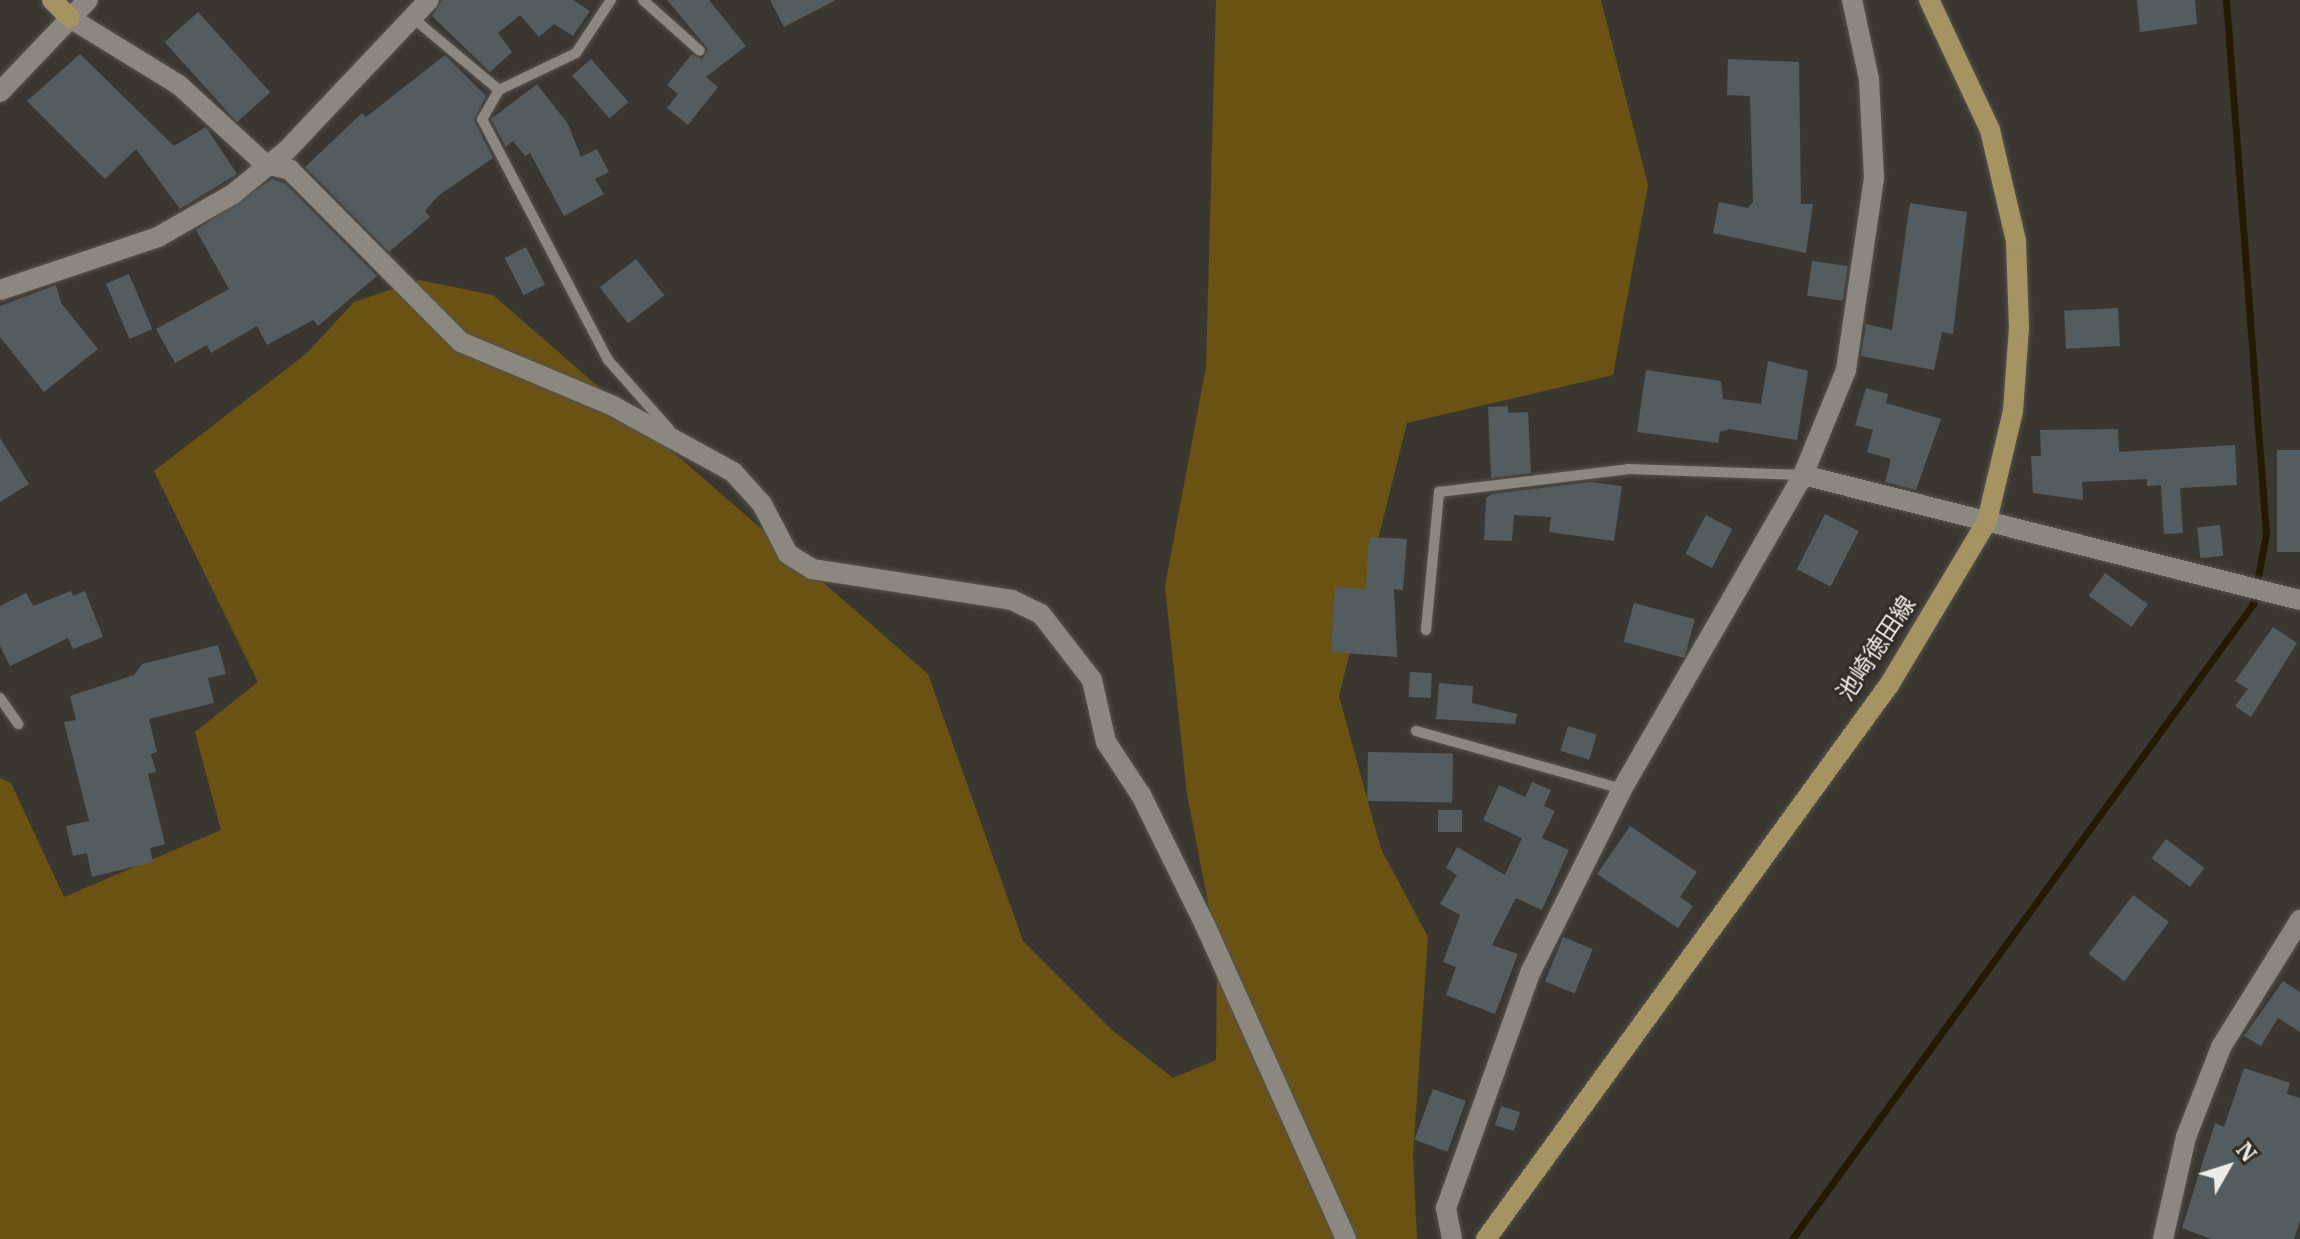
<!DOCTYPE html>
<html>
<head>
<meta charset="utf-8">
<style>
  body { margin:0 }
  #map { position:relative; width:2300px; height:1239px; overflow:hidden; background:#3a3730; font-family:"IBM Plex Serif","Noto Sans JP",serif }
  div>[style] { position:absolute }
  .green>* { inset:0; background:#6a5312 }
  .stream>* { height:7px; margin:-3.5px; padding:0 3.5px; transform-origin:3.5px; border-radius:3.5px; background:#241a02 }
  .building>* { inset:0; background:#535d5f; transform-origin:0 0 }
  .roads { filter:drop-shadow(0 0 2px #56534e) drop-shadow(0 0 2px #56534e) }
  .lane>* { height:10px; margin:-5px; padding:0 5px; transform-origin:5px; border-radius:5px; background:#8c8880 }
  .street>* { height:20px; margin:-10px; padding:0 10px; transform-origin:10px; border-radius:10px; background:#8c8880 }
  .secondary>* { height:20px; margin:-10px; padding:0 10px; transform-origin:10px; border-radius:10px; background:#a59462 }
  span { translate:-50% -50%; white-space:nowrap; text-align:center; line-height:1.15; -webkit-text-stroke:6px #2f2d26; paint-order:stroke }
  .street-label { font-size:24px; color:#edebe6 }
  .north { position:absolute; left:2188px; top:1127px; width:80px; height:80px; -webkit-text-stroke:6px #2f2d26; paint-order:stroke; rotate:51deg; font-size:22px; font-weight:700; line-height:32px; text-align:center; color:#edebe6 }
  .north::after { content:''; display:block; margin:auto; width:28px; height:36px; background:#edebe6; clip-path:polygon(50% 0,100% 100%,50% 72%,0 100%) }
</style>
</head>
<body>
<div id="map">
  <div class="green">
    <div style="clip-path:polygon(1216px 0,1601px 0,1648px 185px,1613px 375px,1407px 423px,1339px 696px,1381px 849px,1428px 937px,1413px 1155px,1417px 1239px,0 1239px,0 778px,11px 783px,64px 897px,221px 830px,195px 732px,258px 682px,154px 471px,307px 353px,354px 302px,419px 280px,493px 295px,928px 674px,1023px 941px,1112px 1030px,1173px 1078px,1216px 1060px,1217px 949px,1187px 794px,1165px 586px,1206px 367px)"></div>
  </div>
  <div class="stream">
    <div style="left:1792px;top:1239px;width:785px;rotate:-54.02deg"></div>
    <div style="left:2253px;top:604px;width:71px;rotate:-79.5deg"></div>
    <div style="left:2266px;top:534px;width:535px;rotate:-94.28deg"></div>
  </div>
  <div class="building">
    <div style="clip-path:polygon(442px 0,573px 0,590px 11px,573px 36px,554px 24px,539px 37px,520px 15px,498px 33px,512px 52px,490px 72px,432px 16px)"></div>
    <div style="clip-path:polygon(667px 0,709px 0,746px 46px,706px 77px,718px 87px,688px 125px,667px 108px,678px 94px,667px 85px,692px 54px,702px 59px,708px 49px)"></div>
    <div style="clip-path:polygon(770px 0,836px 0,784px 27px)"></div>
    <div style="clip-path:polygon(2137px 0,2195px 0,2197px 24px,2140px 32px)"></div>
    <div style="left:198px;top:12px;width:108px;height:45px;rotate:48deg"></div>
    <div style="clip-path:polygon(80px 54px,174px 146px,206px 127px,237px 174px,180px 209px,136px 149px,105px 179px,27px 101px)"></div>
    <div style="clip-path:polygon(445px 55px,486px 96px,474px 120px,493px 158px,438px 196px,425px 211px,430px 217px,389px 252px,305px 167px,362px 113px,366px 117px)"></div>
    <div style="left:591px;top:59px;width:57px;height:25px;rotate:49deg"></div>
    <div style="clip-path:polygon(1728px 59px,1799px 62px,1801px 204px,1813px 204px,1806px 253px,1713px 233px,1719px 202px,1748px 208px,1753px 202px,1750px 96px,1727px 95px)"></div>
    <div style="clip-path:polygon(537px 84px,568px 124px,581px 157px,597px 149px,609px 172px,595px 179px,604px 194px,564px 216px,530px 153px,525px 156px,513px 141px,506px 147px,491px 119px)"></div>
    <div style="clip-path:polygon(272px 179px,286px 184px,377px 276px,318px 326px,313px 320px,267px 345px,257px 326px,211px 353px,207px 345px,175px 363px,156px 329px,229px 289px,196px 230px)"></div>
    <div style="clip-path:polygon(1910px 203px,1967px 212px,1953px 334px,1942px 332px,1934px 370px,1861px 356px,1866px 324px,1892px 330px)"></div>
    <div style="left:526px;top:247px;width:42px;height:24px;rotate:63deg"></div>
    <div style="left:636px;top:259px;width:46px;height:46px;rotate:52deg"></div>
    <div style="left:1812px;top:261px;width:36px;height:35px;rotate:8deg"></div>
    <div style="left:129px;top:274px;width:60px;height:25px;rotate:67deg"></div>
    <div style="clip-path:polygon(56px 285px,61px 303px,98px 349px,44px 392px,0 337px,0 306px)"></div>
    <div style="left:2118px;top:308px;width:38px;height:54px;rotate:87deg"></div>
    <div style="clip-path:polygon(1768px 361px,1808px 371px,1797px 440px,1730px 429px,1720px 432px,1718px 443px,1637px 432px,1646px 370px,1721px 381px,1723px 399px,1761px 404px)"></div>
    <div style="clip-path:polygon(1866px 388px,1888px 394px,1886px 403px,1941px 419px,1916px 490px,1885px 482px,1891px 459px,1867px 452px,1873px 430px,1855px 425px)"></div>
    <div style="clip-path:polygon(1508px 406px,1508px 413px,1528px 412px,1531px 473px,1491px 478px,1488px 407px)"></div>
    <div style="clip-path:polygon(2118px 429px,2119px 452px,2235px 445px,2237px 485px,2180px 488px,2183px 533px,2164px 534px,2161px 485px,2147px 486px,2147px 479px,2082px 482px,2083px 500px,2033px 493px,2031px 456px,2041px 456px,2040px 430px)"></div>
    <div style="clip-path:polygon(0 438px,29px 484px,0 502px)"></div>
    <div style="left:2300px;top:450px;width:102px;height:23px;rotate:90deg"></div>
    <div style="clip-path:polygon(1590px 482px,1622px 486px,1614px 541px,1549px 532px,1551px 517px,1514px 515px,1512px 541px,1484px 540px,1486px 498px,1492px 494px)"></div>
    <div style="left:1825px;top:514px;width:38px;height:62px;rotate:27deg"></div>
    <div style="left:1706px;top:515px;width:30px;height:44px;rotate:28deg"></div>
    <div style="left:2220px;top:525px;width:31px;height:23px;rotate:84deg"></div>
    <div style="clip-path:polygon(1369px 537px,1407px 539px,1403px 590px,1394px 589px,1397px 657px,1331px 652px,1335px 587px,1366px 589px)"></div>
    <div style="left:2105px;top:573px;width:53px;height:28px;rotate:36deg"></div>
    <div style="clip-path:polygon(71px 591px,73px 596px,85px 591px,103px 637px,73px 649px,68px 638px,10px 666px,0 646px,0 606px,26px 593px,33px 606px)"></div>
    <div style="left:1634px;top:603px;width:63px;height:40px;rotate:15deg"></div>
    <div style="clip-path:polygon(2273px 627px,2297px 643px,2251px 717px,2235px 706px,2248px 689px,2235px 681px)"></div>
    <div style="clip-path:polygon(218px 645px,226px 674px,208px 678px,214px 703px,149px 719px,157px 752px,151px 754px,156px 772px,148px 774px,165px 844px,150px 848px,153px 862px,92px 877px,87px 853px,73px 856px,66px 826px,89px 821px,64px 722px,76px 720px,70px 696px,134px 675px,142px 664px)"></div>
    <div style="left:1410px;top:672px;width:22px;height:25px;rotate:3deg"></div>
    <div style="clip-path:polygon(1439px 683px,1473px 686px,1472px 703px,1517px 714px,1515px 724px,1436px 719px)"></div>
    <div style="left:1568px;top:726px;width:30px;height:26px;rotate:17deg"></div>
    <div style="left:1368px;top:752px;width:85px;height:49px;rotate:1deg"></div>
    <div style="clip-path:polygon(1532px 782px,1551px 790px,1544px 806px,1555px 811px,1542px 838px,1569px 850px,1542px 910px,1516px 898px,1492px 945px,1518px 954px,1495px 1014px,1446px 995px,1456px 967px,1443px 962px,1460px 915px,1440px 904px,1457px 875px,1446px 868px,1457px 847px,1505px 875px,1522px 838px,1483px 820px,1499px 785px,1525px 797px)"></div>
    <div style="left:1438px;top:810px;width:24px;height:22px"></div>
    <div style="clip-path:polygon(1630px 826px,1697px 872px,1680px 897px,1693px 906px,1678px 928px,1597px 874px)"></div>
    <div style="left:2166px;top:839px;width:48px;height:24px;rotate:37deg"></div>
    <div style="left:2133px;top:895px;width:45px;height:74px;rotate:37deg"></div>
    <div style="left:1563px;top:937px;width:32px;height:48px;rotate:22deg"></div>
    <div style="clip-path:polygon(2283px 981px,2300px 992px,2300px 1032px,2278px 1018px,2261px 1046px,2244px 1036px)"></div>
    <div style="clip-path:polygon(2244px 1068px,2290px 1083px,2287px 1094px,2300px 1098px,2300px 1221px,2294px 1239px,2211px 1239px,2182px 1228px,2215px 1123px,2224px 1127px)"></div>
    <div style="left:1433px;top:1089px;width:35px;height:54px;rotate:20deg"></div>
    <div style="left:1501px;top:1106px;width:20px;height:20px;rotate:18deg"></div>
  </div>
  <div class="roads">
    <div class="lane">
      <div style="left:643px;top:0;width:76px;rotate:41.8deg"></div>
      <div style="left:414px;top:19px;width:111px;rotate:39.9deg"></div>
      <div style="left:499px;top:90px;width:85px;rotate:-25.7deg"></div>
      <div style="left:576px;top:53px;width:64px;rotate:-56.6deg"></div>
      <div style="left:499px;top:90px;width:34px;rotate:120deg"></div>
      <div style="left:482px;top:119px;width:272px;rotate:62.4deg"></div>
      <div style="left:608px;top:360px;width:92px;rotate:48.5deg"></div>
      <div style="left:1426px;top:630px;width:139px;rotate:-84.6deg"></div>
      <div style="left:1439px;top:492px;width:190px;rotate:-6.9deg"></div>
      <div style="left:1628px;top:469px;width:175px;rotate:2deg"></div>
      <div style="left:0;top:698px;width:32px;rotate:55deg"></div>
      <div style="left:1416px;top:731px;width:214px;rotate:15.7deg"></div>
    </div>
    <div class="street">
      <div style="left:70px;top:18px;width:128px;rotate:31.6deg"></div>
      <div style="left:179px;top:85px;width:117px;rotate:42.6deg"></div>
      <div style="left:265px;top:164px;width:26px;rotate:13deg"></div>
      <div style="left:290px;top:170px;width:243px;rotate:45.2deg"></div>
      <div style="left:461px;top:342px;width:165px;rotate:22.8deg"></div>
      <div style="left:613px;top:406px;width:137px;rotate:28.8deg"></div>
      <div style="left:733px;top:472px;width:43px;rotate:47.8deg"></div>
      <div style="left:762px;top:504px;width:56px;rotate:62.5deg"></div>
      <div style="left:788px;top:554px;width:28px;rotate:32deg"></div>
      <div style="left:812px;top:569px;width:202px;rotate:8.8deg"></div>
      <div style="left:1012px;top:600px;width:32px;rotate:26deg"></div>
      <div style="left:1041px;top:614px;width:83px;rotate:52.3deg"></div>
      <div style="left:1092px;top:680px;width:64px;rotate:77.3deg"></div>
      <div style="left:1106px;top:742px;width:64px;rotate:56.6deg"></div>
      <div style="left:1141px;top:795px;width:145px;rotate:63.8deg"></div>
      <div style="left:1205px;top:925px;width:344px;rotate:65.8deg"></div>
      <div style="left:0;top:92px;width:127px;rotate:-46.3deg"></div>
      <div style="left:0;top:290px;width:167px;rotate:-18.5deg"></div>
      <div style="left:158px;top:237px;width:86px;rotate:-29.8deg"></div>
      <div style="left:233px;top:194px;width:68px;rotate:-39.1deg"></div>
      <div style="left:286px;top:151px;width:208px;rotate:-46.6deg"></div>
      <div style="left:1803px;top:475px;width:512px;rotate:14.12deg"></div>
      <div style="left:1452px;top:1239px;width:32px;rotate:-101deg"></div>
      <div style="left:1446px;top:1208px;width:252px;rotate:-70.3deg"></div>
      <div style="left:1531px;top:971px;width:203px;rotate:-63.4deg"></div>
      <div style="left:1622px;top:789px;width:362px;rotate:-60deg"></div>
      <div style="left:1803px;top:475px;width:113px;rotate:-67.7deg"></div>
      <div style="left:1846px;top:370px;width:194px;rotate:-81.7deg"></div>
      <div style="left:1874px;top:178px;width:99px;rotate:-92.9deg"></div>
      <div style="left:1869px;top:79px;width:81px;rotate:-102.1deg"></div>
      <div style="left:2163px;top:1239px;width:105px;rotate:-77.3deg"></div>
      <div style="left:2186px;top:1137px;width:97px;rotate:-68.7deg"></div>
      <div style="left:2221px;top:1047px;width:150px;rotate:-58.1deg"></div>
    </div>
    <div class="secondary">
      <div style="left:52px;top:0;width:25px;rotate:45deg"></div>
      <div style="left:1486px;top:1239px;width:685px;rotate:-53.97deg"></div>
      <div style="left:1889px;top:685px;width:191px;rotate:-59.1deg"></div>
      <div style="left:1987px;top:521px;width:113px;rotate:-76.7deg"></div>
      <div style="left:2013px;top:411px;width:83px;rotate:-85.9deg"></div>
      <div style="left:2019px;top:328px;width:87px;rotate:-92deg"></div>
      <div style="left:2016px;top:241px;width:114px;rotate:-103.2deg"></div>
      <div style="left:1990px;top:130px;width:144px;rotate:-115.1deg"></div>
    </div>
  </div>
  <div class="street-label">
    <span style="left:1876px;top:648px;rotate:-56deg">池崎徳田線</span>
  </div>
  <div class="north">N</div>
</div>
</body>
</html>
